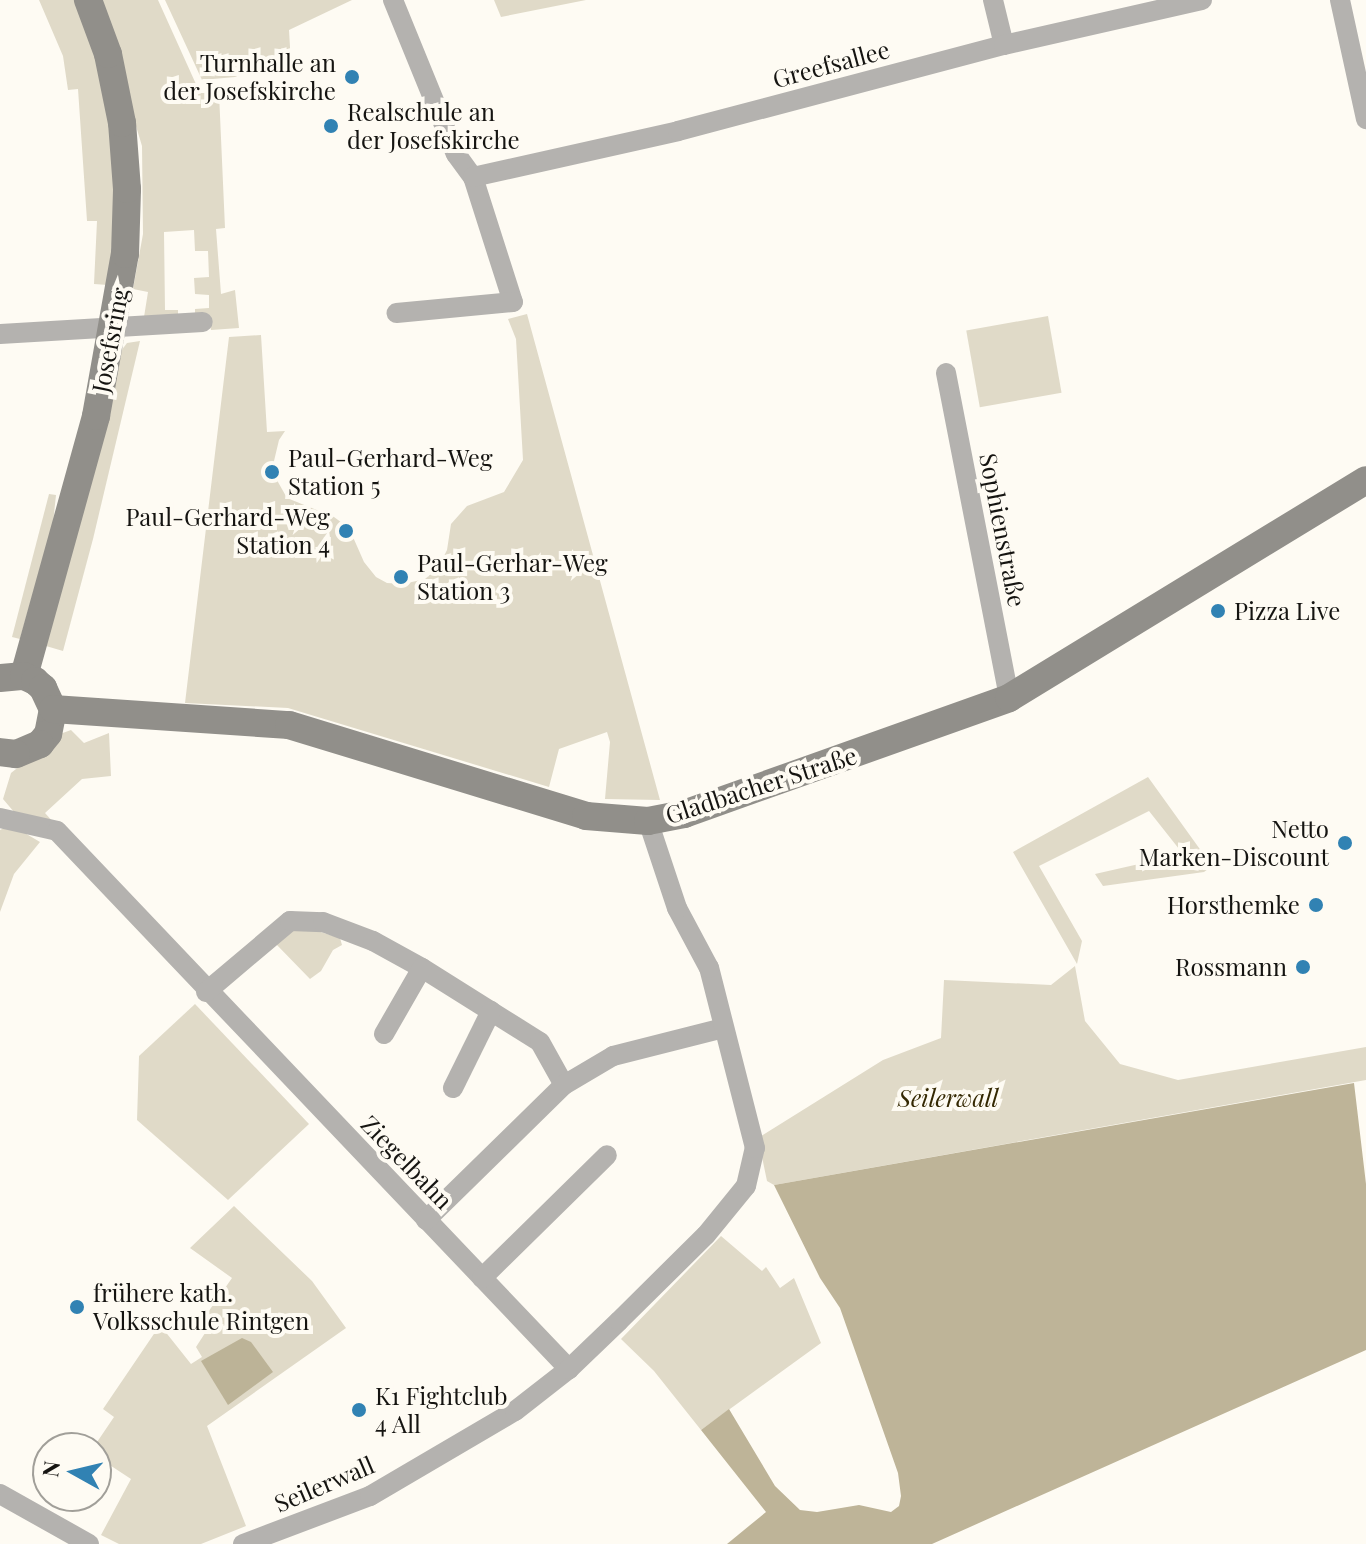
<!DOCTYPE html>
<html>
<head>
<meta charset="utf-8">
<style>
  body { margin:0 }
  #map { position:relative; width:1366px; height:1544px; overflow:hidden; background:#fefbf3; font-family:"Playfair Display",serif }
  div>[style] { position:absolute }
  .green>* { inset:0; background:#e0dac8; transform-origin:0 0 }
  .forest>* { inset:0; background:#beb498 }
  .water>* { inset:0; background:#bcb397 }
  .street>* { height:20px; margin:-10px; padding:0 10px; transform-origin:10px; border-radius:10px; background:#b4b2af }
  .secondary>* { height:28px; margin:-14px; padding:0 14px; transform-origin:14px; border-radius:14px; background:#918f8a }
  .dots>* { width:22px; height:22px; translate:-50% -50%; box-sizing:border-box; border:4px solid #fefbf3; border-radius:50% }
  span { translate:-50% -50%; white-space:nowrap; text-align:center; line-height:1.15; -webkit-text-stroke:8px #fefbf3; paint-order:stroke }
  .poi-label { font-size:24px; color:#151411 }
  .right { translate:-100% -50%; text-align:right }
  .left { translate:0 -50%; text-align:left }
  .street-label { font-size:24px; color:#151411 }
  .park-label { font-size:24px; color:#342802; font-style:italic }
  .north { position:absolute; left:32px; top:1432px; width:80px; height:80px; box-sizing:border-box; background:#fefbf3; border:2px solid #a19f99; border-radius:50%; rotate:278deg; font-size:22px; font-weight:700; line-height:32px; text-align:center; color:#151411 }
  .north::after { content:''; display:block; margin:auto; width:28px; height:36px; background:#3182b3; clip-path:polygon(50% 0,100% 100%,50% 72%,0 100%) }
</style>
</head>
<body>
<div id="map">
  <div class="green">
    <div style="clip-path:polygon(39px 0,78px 0,102px 62px,119px 172px,108px 285px,94px 284px,97px 221px,87px 221px,78px 89px,68px 90px,63px 56px)"></div>
    <div style="clip-path:polygon(98px 0,158px 0,200px 93px,219px 93px,225px 228px,216px 229px,221px 294px,235px 290px,239px 328px,211px 330px,209px 314px,195px 314px,195px 309px,209px 308px,209px 295px,195px 294px,194px 278px,209px 277px,208px 251px,195px 251px,194px 230px,164px 232px,165px 310px,178px 310px,178px 315px,144px 317px,148px 292px,133px 289px,143px 234px,142px 146px)"></div>
    <div style="clip-path:polygon(165px 0,352px 0,289px 30px,291px 64px,260px 66px,235px 77px,202px 80px)"></div>
    <div style="clip-path:polygon(494px 0,586px 0,501px 17px)"></div>
    <div style="clip-path:polygon(527px 314px,660px 800px,605px 799px,610px 742px,607px 732px,559px 749px,549px 787px,288px 708px,185px 703px,229px 337px,261px 335px,267px 432px,285px 431px,279px 440px,274px 461px,278px 482px,287px 498px,334px 517px,349px 528px,364px 562px,376px 577px,387px 583px,403px 584px,425px 579px,438px 568px,447px 550px,451px 524px,467px 506px,504px 492px,523px 460px,516px 339px,508px 319px)"></div>
    <div style="left:1048px;top:316px;width:78px;height:83px;rotate:80deg"></div>
    <div style="clip-path:polygon(140px 341px,93px 539px,63px 651px,46px 646px,121px 351px,127px 343px)"></div>
    <div style="clip-path:polygon(49px 494px,56px 495px,53px 523px,20px 639px,12px 637px)"></div>
    <div style="clip-path:polygon(71px 730px,84px 743px,109px 733px,111px 776px,82px 779px,45px 813px,54px 823px,20px 819px,3px 799px,11px 773px,60px 734px)"></div>
    <div style="clip-path:polygon(1148px 777px,1212px 866px,1204px 872px,1103px 886px,1095px 874px,1183px 854px,1149px 811px,1039px 866px,1082px 941px,1077px 964px,1013px 852px)"></div>
    <div style="clip-path:polygon(4px 828px,18px 829px,40px 842px,14px 874px,0 912px,0 830px)"></div>
    <div style="clip-path:polygon(314px 930px,340px 938px,342px 945px,333px 950px,321px 971px,310px 979px,275px 943px,293px 931px)"></div>
    <div style="clip-path:polygon(1075px 966px,1085px 1021px,1120px 1064px,1178px 1080px,1366px 1047px,1366px 1080px,774px 1185px,767px 1181px,758px 1138px,883px 1060px,941px 1038px,944px 980px,1051px 985px)"></div>
    <div style="clip-path:polygon(195px 1004px,309px 1124px,228px 1200px,137px 1120px,139px 1056px)"></div>
    <div style="clip-path:polygon(234px 1206px,312px 1281px,346px 1328px,207px 1426px,246px 1526px,201px 1544px,119px 1544px,101px 1535px,131px 1479px,96px 1456px,93px 1448px,114px 1417px,103px 1409px,160px 1325px,191px 1364px,202px 1357px,196px 1347px,207px 1330px,199px 1325px,232px 1278px,190px 1248px)"></div>
    <div style="clip-path:polygon(721px 1236px,762px 1271px,766px 1267px,780px 1288px,794px 1278px,821px 1343px,701px 1430px,654px 1371px,621px 1339px)"></div>
  </div>
  <div class="forest">
    <div style="clip-path:polygon(1354px 1083px,1366px 1184px,1366px 1350px,932px 1544px,727px 1544px,766px 1512px,701px 1430px,729px 1409px,775px 1486px,800px 1510px,817px 1512px,859px 1505px,891px 1512px,899px 1506px,901px 1496px,898px 1473px,840px 1308px,820px 1278px,774px 1185px)"></div>
  </div>
  <div class="water">
    <div style="clip-path:polygon(242px 1338px,251px 1342px,273px 1372px,228px 1405px,201px 1361px)"></div>
  </div>
  <div class="street">
    <div style="left:393px;top:0;width:166px;rotate:67.8deg"></div>
    <div style="left:456px;top:154px;width:29px;rotate:54deg"></div>
    <div style="left:473px;top:177px;width:131px;rotate:72.3deg"></div>
    <div style="left:513px;top:302px;width:117px;rotate:174.6deg"></div>
    <div style="left:993px;top:0;width:46px;rotate:76.3deg"></div>
    <div style="left:1340px;top:0;width:122px;rotate:77.7deg"></div>
    <div style="left:473px;top:177px;width:210px;rotate:-12.6deg"></div>
    <div style="left:678px;top:131px;width:337px;rotate:-14.8deg"></div>
    <div style="left:1004px;top:45px;width:203px;rotate:-12.8deg"></div>
    <div style="left:0;top:334px;width:203px;rotate:-3.4deg"></div>
    <div style="left:946px;top:373px;width:331px;rotate:79deg"></div>
    <div style="left:0;top:818px;width:58px;rotate:12.8deg"></div>
    <div style="left:57px;top:831px;width:743px;rotate:46.42deg"></div>
    <div style="left:206px;top:992px;width:110px;rotate:-40.2deg"></div>
    <div style="left:290px;top:921px;width:33px;rotate:2deg"></div>
    <div style="left:323px;top:922px;width:53px;rotate:20.8deg"></div>
    <div style="left:373px;top:941px;width:56px;rotate:28.9deg"></div>
    <div style="left:422px;top:968px;width:139px;rotate:32.1deg"></div>
    <div style="left:540px;top:1042px;width:49px;rotate:60.8deg"></div>
    <div style="left:384px;top:1034px;width:76px;rotate:-60.1deg"></div>
    <div style="left:453px;top:1088px;width:86px;rotate:-63.7deg"></div>
    <div style="left:426px;top:1220px;width:193px;rotate:-44.4deg"></div>
    <div style="left:564px;top:1085px;width:57px;rotate:-30.6deg"></div>
    <div style="left:613px;top:1056px;width:114px;rotate:-14.2deg"></div>
    <div style="left:482px;top:1278px;width:175px;rotate:-44.5deg"></div>
    <div style="left:0;top:1494px;width:102px;rotate:29.3deg"></div>
    <div style="left:243px;top:1544px;width:136px;rotate:-20.7deg"></div>
    <div style="left:370px;top:1496px;width:168px;rotate:-30.4deg"></div>
    <div style="left:515px;top:1411px;width:68px;rotate:-37.9deg"></div>
    <div style="left:569px;top:1369px;width:69px;rotate:-43.8deg"></div>
    <div style="left:619px;top:1321px;width:122px;rotate:-44.7deg"></div>
    <div style="left:706px;top:1235px;width:63px;rotate:-50.8deg"></div>
    <div style="left:746px;top:1186px;width:39px;rotate:-77deg"></div>
    <div style="left:755px;top:1148px;width:186px;rotate:-104.3deg"></div>
    <div style="left:709px;top:968px;width:68px;rotate:-118.1deg"></div>
    <div style="left:677px;top:908px;width:92px;rotate:-108.4deg"></div>
  </div>
  <div class="secondary">
    <div style="left:24px;top:676px;width:270px;rotate:-74.5deg"></div>
    <div style="left:96px;top:416px;width:165px;rotate:-79.9deg"></div>
    <div style="left:125px;top:254px;width:65px;rotate:-88.2deg"></div>
    <div style="left:127px;top:189px;width:66px;rotate:-94.3deg"></div>
    <div style="left:122px;top:123px;width:70px;rotate:-101.5deg"></div>
    <div style="left:108px;top:54px;width:58px;rotate:-110.3deg"></div>
    <div style="left:0;top:678px;width:24px;rotate:-5deg"></div>
    <div style="left:24px;top:676px;width:12px;rotate:24deg"></div>
    <div style="left:35px;top:681px;width:11px;rotate:41deg"></div>
    <div style="left:43px;top:688px;width:23px;rotate:65deg"></div>
    <div style="left:53px;top:709px;width:25px;rotate:101deg"></div>
    <div style="left:48px;top:734px;width:13px;rotate:129deg"></div>
    <div style="left:40px;top:744px;width:26px;rotate:157deg"></div>
    <div style="left:16px;top:754px;width:16px;rotate:-173deg"></div>
    <div style="left:53px;top:709px;width:237px;rotate:3.9deg"></div>
    <div style="left:289px;top:725px;width:311px;rotate:17deg"></div>
    <div style="left:586px;top:816px;width:62px;rotate:4.6deg"></div>
    <div style="left:648px;top:821px;width:37px;rotate:-11deg"></div>
    <div style="left:684px;top:814px;width:345px;rotate:-19.6deg"></div>
    <div style="left:1009px;top:698px;width:418px;rotate:-31.4deg"></div>
  </div>
  <div class="dots">
    <div style="left:352px;top:77px;background:#3182b3"></div>
    <div style="left:331px;top:126px;background:#3182b3"></div>
    <div style="left:272px;top:472px;background:#3182b3"></div>
    <div style="left:346px;top:531px;background:#3182b3"></div>
    <div style="left:401px;top:577px;background:#3182b3"></div>
    <div style="left:1218px;top:611px;background:#3182b3"></div>
    <div style="left:1345px;top:843px;background:#3182b3"></div>
    <div style="left:1316px;top:905px;background:#3182b3"></div>
    <div style="left:1303px;top:967px;background:#3182b3"></div>
    <div style="left:77px;top:1307px;background:#3182b3"></div>
    <div style="left:359px;top:1410px;background:#3182b3"></div>
  </div>
  <div class="poi-label">
    <span class="right" style="left:336px;top:77px">Turnhalle an<br>der Josefskirche</span>
    <span class="left" style="left:347px;top:126px">Realschule an<br>der Josefskirche</span>
    <span class="left" style="left:288px;top:472px">Paul-Gerhard-Weg<br>Station 5</span>
    <span class="right" style="left:330px;top:531px">Paul-Gerhard-Weg<br>Station 4</span>
    <span class="left" style="left:417px;top:577px">Paul-Gerhar-Weg<br>Station 3</span>
    <span class="left" style="left:1234px;top:611px">Pizza Live</span>
    <span class="right" style="left:1329px;top:843px">Netto<br>Marken-Discount</span>
    <span class="right" style="left:1300px;top:905px">Horsthemke</span>
    <span class="right" style="left:1287px;top:967px">Rossmann</span>
    <span class="left" style="left:93px;top:1307px">frühere kath.<br>Volksschule Rintgen</span>
    <span class="left" style="left:375px;top:1410px">K1 Fightclub<br>4 All</span>
  </div>
  <div class="street-label">
    <span style="left:831px;top:64px;rotate:-15deg">Greefsallee</span>
    <span style="left:110px;top:340px;rotate:-79deg">Josefsring</span>
    <span style="left:1003px;top:530px;rotate:79deg">Sophienstraße</span>
    <span style="left:761px;top:785px;rotate:-18deg">Gladbacher Straße</span>
    <span style="left:407px;top:1162px;rotate:46deg">Ziegelbahn</span>
    <span style="left:324px;top:1484px;rotate:-23deg">Seilerwall</span>
  </div>
  <div class="park-label">
    <span style="left:948px;top:1098px">Seilerwall</span>
  </div>
  <div class="north">N</div>
</div>
</body>
</html>
